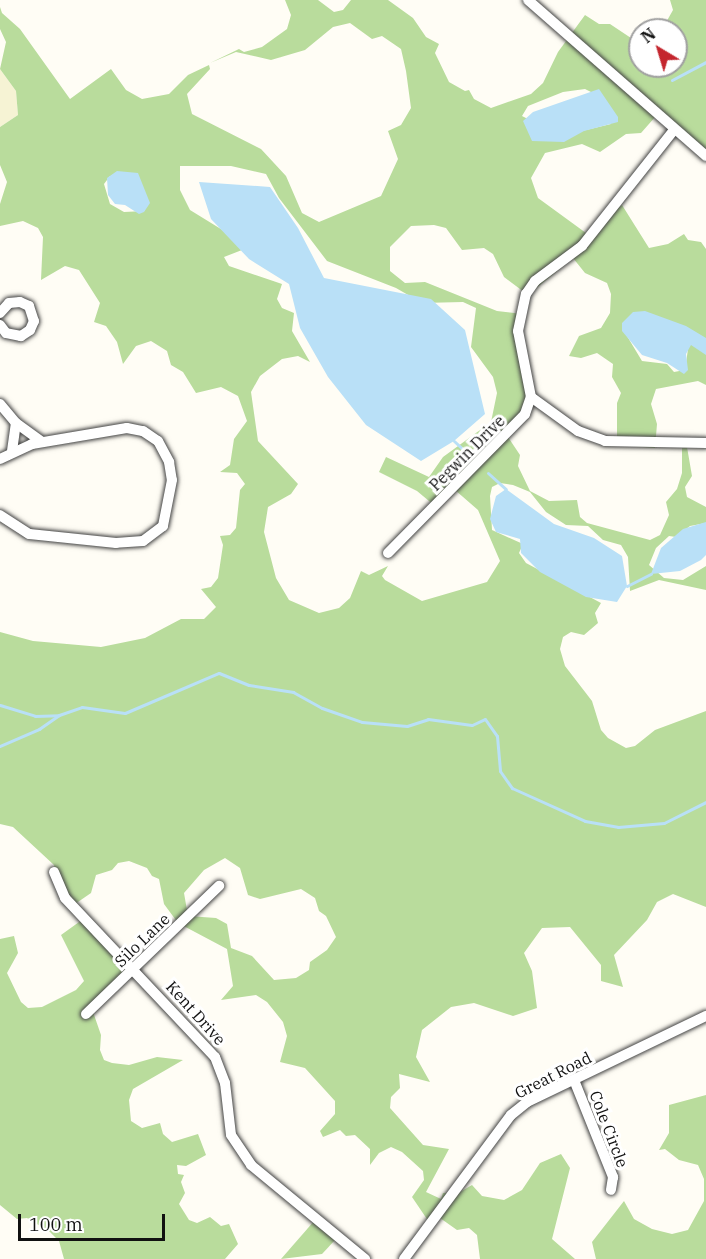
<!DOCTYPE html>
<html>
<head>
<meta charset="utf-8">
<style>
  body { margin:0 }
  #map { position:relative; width:706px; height:1259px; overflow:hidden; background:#fffdf5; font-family:"IBM Plex Serif",serif }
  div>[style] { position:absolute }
  .farmland>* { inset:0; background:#f6f3d4 }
  .forest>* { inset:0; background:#b9dc9c }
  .water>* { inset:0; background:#b9e0f7 }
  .stream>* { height:3px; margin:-1.5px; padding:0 1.5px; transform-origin:1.5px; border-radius:1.5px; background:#b9e0f7 }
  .roads { filter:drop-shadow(0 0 2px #444) drop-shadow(0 0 2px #444) }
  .minor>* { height:10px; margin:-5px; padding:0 5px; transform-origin:5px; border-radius:5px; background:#fff }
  span { translate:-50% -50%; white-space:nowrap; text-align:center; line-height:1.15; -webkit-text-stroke:6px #fff; paint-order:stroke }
  .street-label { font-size:16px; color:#111 }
  .north { position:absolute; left:628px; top:18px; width:60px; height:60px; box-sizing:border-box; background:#fff; border:2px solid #a0a0a0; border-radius:50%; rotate:322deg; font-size:16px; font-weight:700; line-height:24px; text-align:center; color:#111 }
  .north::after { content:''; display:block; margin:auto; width:21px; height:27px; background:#c4262e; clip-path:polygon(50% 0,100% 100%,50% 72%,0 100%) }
  .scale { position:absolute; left:18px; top:1214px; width:147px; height:27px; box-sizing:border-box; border:3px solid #111; border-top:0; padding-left:8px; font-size:18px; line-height:21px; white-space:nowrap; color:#111; -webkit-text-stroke:4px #fff; paint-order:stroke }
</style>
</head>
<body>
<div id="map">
  <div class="farmland">
    <div style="clip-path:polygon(0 69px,16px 91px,18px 115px,0 127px)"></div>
  </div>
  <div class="forest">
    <div style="clip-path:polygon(evenodd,285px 0,318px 0,334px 12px,343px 10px,351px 0,388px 0,413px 18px,426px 37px,439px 44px,435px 53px,449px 82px,465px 91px,469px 90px,474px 99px,491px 108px,531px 94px,543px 83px,558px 52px,585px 15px,599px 24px,610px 24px,631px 38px,640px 36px,640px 66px,676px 66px,676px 30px,656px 30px,664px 26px,673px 10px,670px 0,706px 0,706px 156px,656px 116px,641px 133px,626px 134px,600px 152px,582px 144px,545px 153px,531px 178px,538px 198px,586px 233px,622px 205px,649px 248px,668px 244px,684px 234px,688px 240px,701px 242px,706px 249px,706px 385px,698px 381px,656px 389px,651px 404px,657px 424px,655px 448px,617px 445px,617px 403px,621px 393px,612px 377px,613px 364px,597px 353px,581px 358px,569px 356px,579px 336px,601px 328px,610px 313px,611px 294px,607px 283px,585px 273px,573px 258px,528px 295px,504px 277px,493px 254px,484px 248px,462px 250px,446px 228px,434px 225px,411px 226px,390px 247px,390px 271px,405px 283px,425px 282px,497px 311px,522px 314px,520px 343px,537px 402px,508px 437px,520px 455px,518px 466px,530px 491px,549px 501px,577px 500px,580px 517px,587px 523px,650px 540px,660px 535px,669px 515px,666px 502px,677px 489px,682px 473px,682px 448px,687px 447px,692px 476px,685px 487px,687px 497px,706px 507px,706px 523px,690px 526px,676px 537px,669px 536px,656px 548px,649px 565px,664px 578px,683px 580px,706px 566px,706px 590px,659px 580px,630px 591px,628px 557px,621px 545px,603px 540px,588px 526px,566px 525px,546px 512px,530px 492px,513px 485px,500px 483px,492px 487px,490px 496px,492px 530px,523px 544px,519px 553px,526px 563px,601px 603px,595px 613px,598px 623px,584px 635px,571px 632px,563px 637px,560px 649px,565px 666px,592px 701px,601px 730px,608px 738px,626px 748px,635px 746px,655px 730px,706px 711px,706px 907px,673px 894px,657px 902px,647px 920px,614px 955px,623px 987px,601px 981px,601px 965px,570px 927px,542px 928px,524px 953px,532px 971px,537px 1008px,513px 1016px,474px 1003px,451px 1007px,422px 1030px,416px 1057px,430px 1082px,399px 1074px,400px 1088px,391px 1097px,390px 1108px,423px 1145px,449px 1149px,426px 1192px,441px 1199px,443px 1193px,460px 1192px,472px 1185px,482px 1196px,504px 1200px,522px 1190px,540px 1163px,561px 1154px,570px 1168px,552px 1239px,575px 1259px,480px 1259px,477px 1235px,469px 1228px,457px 1230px,440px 1218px,431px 1225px,412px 1197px,424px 1180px,423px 1171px,402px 1152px,391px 1147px,379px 1153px,370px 1165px,370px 1149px,355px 1135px,346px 1136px,340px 1130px,323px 1137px,320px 1131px,335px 1114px,335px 1101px,305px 1068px,280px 1062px,287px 1036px,283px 1022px,267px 1002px,256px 995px,221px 1000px,233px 986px,227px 949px,178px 923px,164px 904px,159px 879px,152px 876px,147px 868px,129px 861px,118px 863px,112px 870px,96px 875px,91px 893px,75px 904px,58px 883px,54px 865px,13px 827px,0 824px,0 632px,33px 641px,101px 647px,145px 638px,181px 619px,204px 619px,216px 607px,201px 589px,211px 587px,218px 578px,223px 545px,220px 536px,230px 535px,236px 528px,240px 490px,245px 484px,237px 473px,220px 472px,230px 465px,234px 439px,247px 421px,238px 396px,221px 387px,196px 393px,183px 372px,171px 365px,167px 351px,151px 341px,136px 346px,123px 364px,117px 342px,106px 326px,94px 322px,100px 303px,79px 270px,65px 266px,41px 280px,43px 237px,38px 228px,23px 221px,0 226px,0 204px,7px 182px,0 165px,0 127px,18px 115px,16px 91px,0 69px,6px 42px,0 29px,0 7px,2px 13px,20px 29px,70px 99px,111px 69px,126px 90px,142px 99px,169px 94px,188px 75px,209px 65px,210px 69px,187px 94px,192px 114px,261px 149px,286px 176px,302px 213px,319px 222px,381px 196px,398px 159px,388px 131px,401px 125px,411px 108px,406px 71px,401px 49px,382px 36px,372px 39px,350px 23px,333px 27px,305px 50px,271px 60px,236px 52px,210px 63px,239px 49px,244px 52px,262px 47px,287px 29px,291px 15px,285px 0,585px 89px,595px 94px,611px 116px,611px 124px,561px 136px,522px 116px,528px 106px,563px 92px,585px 89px,285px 0,180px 166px,231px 166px,266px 174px,279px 198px,327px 261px,396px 288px,422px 303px,463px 302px,476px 308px,471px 347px,493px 377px,497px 393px,491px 422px,443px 457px,429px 477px,386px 457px,379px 472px,417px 491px,435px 506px,455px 490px,478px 510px,500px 561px,487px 582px,422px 601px,385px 580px,382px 576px,388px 566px,369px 575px,361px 571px,350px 598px,339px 608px,319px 613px,289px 600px,276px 578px,264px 532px,268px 507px,291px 494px,298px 484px,258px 441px,251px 392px,260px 376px,282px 359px,298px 356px,310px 362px,292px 331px,294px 313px,282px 308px,277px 299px,282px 284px,229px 266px,224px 257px,242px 250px,229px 234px,190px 210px,180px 190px,180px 166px,285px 0,110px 176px,145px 211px,124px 212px,110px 204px,104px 184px,110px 176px,285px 0,624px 331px,688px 349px,685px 370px,674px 372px,667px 364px,642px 361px,624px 331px,285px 0,225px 858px,240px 868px,248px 895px,260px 899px,301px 889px,315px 898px,319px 911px,326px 916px,336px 937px,327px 950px,310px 962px,309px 970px,296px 978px,274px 980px,252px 956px,231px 948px,227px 924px,216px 918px,188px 916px,184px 893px,204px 870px,225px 858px)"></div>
    <div style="clip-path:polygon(86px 917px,134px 968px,92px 1009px,101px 1035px,100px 1050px,104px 1060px,112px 1063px,129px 1065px,157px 1057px,183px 1060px,133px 1089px,129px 1100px,131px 1121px,142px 1128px,160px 1123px,163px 1134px,172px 1142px,198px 1134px,206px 1155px,186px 1166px,177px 1165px,178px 1174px,184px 1175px,181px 1182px,185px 1193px,179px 1204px,189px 1220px,197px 1223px,210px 1217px,221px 1226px,229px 1224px,238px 1244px,225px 1259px,64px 1259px,59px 1241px,50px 1232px,27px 1218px,17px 1219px,0 1205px,0 939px,14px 936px,18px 953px,7px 973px,21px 1002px,28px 1008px,42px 1007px,76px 990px,84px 981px,61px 935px)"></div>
    <div style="clip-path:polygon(706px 1095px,706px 1259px,596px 1259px,592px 1242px,624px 1201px,634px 1219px,652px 1229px,672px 1234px,688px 1230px,704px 1201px,704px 1179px,698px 1165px,679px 1160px,665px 1149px,659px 1150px,669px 1133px,669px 1105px)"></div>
    <div style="clip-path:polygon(315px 1220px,336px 1239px,322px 1254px,281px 1259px)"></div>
  </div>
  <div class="water">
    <div style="clip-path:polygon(599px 89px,618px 117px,618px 122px,584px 131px,564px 142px,532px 141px,523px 121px,533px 112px)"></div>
    <div style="clip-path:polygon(117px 171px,138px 173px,150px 203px,144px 212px,139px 214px,125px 205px,115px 204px,108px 195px,107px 178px)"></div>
    <div style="clip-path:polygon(199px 182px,270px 187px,298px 228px,324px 278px,431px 299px,465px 330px,485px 414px,454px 441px,421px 461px,366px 425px,328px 377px,300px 328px,289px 284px,249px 259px,211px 219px)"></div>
    <div style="clip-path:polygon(645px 311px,686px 326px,706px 338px,706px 355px,691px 345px,686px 354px,688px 370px,684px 374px,667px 363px,642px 355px,622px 331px,622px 323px,633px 312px)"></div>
    <div style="clip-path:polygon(506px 489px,554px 524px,594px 538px,622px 556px,627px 586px,617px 602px,586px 597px,540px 572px,521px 553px,520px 539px,496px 532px,490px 519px,496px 496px)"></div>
    <div style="clip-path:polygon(706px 522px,706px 555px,701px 560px,680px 571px,651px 574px,661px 548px,683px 529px)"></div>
  </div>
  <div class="stream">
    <div style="left:672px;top:80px;width:38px;rotate:-28deg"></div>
    <div style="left:454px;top:441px;width:23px;rotate:43deg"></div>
    <div style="left:488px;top:473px;width:24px;rotate:42deg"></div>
    <div style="left:627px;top:586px;width:27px;rotate:-27deg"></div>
    <div style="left:0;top:705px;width:37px;rotate:17deg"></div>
    <div style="left:35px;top:716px;width:24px;rotate:-2deg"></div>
    <div style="left:59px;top:715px;width:24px;rotate:-19deg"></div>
    <div style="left:82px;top:707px;width:43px;rotate:7.9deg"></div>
    <div style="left:125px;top:713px;width:102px;rotate:-23.1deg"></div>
    <div style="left:219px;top:673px;width:32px;rotate:22deg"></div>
    <div style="left:249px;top:685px;width:45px;rotate:9deg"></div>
    <div style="left:293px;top:692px;width:33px;rotate:29deg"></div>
    <div style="left:322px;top:708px;width:42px;rotate:19.3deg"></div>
    <div style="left:362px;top:722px;width:45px;rotate:5.1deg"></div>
    <div style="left:407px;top:726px;width:22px;rotate:-18deg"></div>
    <div style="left:428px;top:719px;width:44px;rotate:7.8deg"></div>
    <div style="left:472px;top:725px;width:14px;rotate:-25deg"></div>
    <div style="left:485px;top:719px;width:21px;rotate:55deg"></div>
    <div style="left:497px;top:736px;width:35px;rotate:85deg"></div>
    <div style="left:500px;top:771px;width:21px;rotate:55deg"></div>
    <div style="left:512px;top:788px;width:80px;rotate:24.3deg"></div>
    <div style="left:585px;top:821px;width:34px;rotate:10deg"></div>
    <div style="left:618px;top:827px;width:46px;rotate:-5deg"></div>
    <div style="left:664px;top:823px;width:47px;rotate:-26.6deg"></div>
    <div style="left:0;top:746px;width:43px;rotate:-23.6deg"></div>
    <div style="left:39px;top:729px;width:24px;rotate:-35deg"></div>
  </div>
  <div class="roads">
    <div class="minor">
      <div style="left:528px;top:0;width:237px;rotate:41.2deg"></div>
      <div style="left:0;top:313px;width:13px;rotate:-48deg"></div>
      <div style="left:9px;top:303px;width:11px;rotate:-5deg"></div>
      <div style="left:20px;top:302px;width:10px;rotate:24deg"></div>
      <div style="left:29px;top:306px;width:16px;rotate:72deg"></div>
      <div style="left:34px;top:321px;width:10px;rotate:114deg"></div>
      <div style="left:30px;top:330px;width:11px;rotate:146deg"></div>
      <div style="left:21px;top:336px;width:15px;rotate:-169deg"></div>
      <div style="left:6px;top:333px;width:10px;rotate:-127deg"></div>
      <div style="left:531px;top:397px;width:58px;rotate:35.9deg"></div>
      <div style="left:578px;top:431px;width:29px;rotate:20deg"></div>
      <div style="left:605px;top:441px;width:101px;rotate:1.1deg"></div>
      <div style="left:0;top:404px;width:25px;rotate:50deg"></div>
      <div style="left:16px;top:423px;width:32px;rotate:36deg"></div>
      <div style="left:12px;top:451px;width:28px;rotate:-82deg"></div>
      <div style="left:0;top:459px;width:35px;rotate:-25deg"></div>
      <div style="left:32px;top:444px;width:96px;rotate:-9.6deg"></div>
      <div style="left:127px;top:428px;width:16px;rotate:11deg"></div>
      <div style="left:143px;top:431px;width:18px;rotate:34deg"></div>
      <div style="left:158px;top:441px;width:24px;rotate:62deg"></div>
      <div style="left:169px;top:462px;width:18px;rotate:81deg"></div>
      <div style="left:172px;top:480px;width:47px;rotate:101.1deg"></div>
      <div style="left:163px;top:526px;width:25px;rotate:143deg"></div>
      <div style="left:143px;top:541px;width:27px;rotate:176deg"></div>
      <div style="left:116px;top:543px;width:87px;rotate:-174.1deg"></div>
      <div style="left:29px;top:534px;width:35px;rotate:-147deg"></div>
      <div style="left:388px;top:553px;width:195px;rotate:-45.4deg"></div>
      <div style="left:525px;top:414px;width:18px;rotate:-71deg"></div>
      <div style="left:531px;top:397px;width:67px;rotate:-101.1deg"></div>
      <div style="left:518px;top:331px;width:38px;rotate:-78deg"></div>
      <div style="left:526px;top:294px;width:16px;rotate:-55deg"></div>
      <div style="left:535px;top:281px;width:59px;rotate:-36.7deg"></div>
      <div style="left:582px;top:246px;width:148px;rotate:-51.6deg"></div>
      <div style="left:54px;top:872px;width:28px;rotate:67deg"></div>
      <div style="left:65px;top:898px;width:219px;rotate:46.7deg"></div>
      <div style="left:215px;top:1057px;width:28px;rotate:69deg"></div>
      <div style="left:225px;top:1083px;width:52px;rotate:83.4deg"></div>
      <div style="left:231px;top:1135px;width:36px;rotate:56deg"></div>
      <div style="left:251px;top:1165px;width:148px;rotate:39.5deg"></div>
      <div style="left:86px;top:1014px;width:185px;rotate:-43.9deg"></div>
      <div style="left:574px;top:1080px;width:105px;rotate:68.1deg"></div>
      <div style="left:613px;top:1177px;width:13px;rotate:99deg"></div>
      <div style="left:404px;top:1259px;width:179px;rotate:-53.4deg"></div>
      <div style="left:511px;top:1115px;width:21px;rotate:-39deg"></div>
      <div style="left:527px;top:1102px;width:199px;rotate:-25.7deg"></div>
    </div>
  </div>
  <div class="street-label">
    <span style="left:467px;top:453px;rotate:-45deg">Pegwin Drive</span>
    <span style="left:142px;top:940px;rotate:-44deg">Silo Lane</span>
    <span style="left:196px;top:1013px;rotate:48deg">Kent Drive</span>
    <span style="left:553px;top:1075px;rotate:-27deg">Great Road</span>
    <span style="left:609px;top:1129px;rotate:69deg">Cole Circle</span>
  </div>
  <div class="north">N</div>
  <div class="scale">100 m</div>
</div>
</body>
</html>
